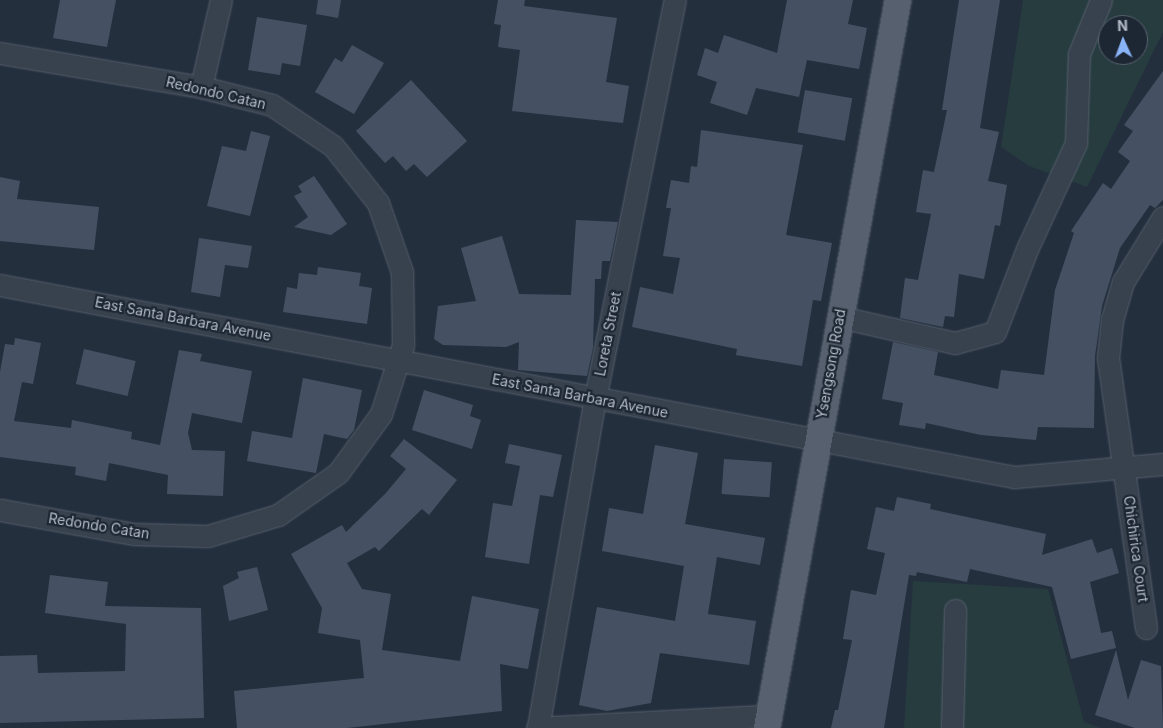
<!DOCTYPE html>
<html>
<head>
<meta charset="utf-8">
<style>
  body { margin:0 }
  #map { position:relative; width:1163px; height:728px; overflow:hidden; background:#242f3e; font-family:Inter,sans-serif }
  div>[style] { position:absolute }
  .green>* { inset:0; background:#263c3f }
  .building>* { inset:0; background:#455162; transform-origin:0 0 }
  .roads { filter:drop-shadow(0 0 1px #565f6c) drop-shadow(0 0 1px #565f6c) }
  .minor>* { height:21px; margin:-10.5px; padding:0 10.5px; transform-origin:10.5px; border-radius:10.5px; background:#38414e }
  .major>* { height:26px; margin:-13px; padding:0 13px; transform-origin:13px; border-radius:13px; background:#56606e }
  span { translate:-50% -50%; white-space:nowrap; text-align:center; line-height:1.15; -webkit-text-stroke:4.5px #1d2633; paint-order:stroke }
  .street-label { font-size:14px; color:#b4bcc9 }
  .north { position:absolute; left:1098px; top:15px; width:50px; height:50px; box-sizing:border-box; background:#1d2633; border:1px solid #59626f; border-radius:50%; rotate:358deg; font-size:14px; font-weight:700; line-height:20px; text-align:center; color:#b4bcc9 }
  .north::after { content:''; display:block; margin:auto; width:18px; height:22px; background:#8ab4f8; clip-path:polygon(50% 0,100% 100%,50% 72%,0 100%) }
</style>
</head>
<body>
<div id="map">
  <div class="green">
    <div style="clip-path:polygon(evenodd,1023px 0,1163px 0,1163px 32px,1087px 187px,1029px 166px,1001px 147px,1023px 0,1108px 25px,1138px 25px,1138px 55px,1108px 55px,1108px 25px)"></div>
    <div style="clip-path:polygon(913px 581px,1048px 589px,1084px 722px,1101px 728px,904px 728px)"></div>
  </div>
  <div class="building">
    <div style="clip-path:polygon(60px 0,116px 0,107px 47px,53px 38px)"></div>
    <div style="clip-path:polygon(318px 0,341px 0,338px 18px,316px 14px)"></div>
    <div style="clip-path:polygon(498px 0,525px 0,524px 6px,617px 18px,606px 82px,629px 86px,623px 123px,512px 111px,520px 50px,498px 47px,501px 25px,494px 24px)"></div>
    <div style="clip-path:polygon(787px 0,853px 0,848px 24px,867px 28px,859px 69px,807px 60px,799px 97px,756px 88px,747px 115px,710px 103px,717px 82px,697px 75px,705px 48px,718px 53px,724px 35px,777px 53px)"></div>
    <div style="clip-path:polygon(959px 0,1000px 0,980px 128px,999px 132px,988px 181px,1007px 185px,1000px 226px,995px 225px,984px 279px,959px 274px,954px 317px,945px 316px,943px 327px,900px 318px,905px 278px,918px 280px,931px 214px,916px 212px,923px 170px,934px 172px,947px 110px,942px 110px)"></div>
    <div style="clip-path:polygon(257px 17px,307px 25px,300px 66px,282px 63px,280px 75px,248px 70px)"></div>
    <div style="clip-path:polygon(352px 45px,384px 63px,354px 114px,315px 92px,335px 58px,342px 62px)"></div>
    <div style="clip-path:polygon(1163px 71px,1163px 200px,1155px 208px,1150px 205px,1120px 248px,1102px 306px,1095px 356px,1094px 428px,1038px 427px,1036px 440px,981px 435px,926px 423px,925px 429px,899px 425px,903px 403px,882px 399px,893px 342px,938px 352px,934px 375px,998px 389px,1001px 370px,1044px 375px,1055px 290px,1074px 233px,1071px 231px,1103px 183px,1111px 189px,1130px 161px,1118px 152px,1133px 131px,1124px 125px)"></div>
    <div style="clip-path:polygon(411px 80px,467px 141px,427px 177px,414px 164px,406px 171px,393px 156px,385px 163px,356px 131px)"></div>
    <div style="left:805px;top:90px;width:48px;height:43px;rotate:10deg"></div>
    <div style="clip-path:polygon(701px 130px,803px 145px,786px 235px,832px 243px,821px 301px,813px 300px,802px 366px,736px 355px,737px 349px,632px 327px,640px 287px,673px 294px,680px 258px,663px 256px,671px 208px,666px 208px,671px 180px,689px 183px,691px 166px,697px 167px)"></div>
    <div style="clip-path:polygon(251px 131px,270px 136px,250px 216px,207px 206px,222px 146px,246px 151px)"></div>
    <div style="clip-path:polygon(314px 176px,347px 224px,331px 235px,294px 227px,308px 217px,294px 196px,302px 192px,298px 186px)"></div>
    <div style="clip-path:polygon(0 177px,20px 181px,17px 199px,99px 207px,94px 250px,0 241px)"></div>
    <div style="clip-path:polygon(576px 220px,618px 222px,610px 261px,602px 261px,601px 279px,595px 279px,593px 348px,587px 376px,518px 370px,519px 342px,506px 347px,443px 345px,434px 339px,438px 306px,476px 301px,461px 248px,502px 236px,519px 294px,571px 295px)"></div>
    <div style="clip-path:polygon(199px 238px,252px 246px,248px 268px,225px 265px,220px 297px,191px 292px)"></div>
    <div style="clip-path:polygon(318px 267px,361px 273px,359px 286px,372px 288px,367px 324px,283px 312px,287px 287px,297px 289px,299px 273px,317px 275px)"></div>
    <div style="clip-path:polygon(15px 338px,41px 343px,33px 384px,22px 382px,14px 421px,71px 428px,72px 420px,132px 432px,131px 439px,160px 445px,179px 350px,202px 354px,200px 361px,252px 371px,242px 423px,192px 413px,188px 433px,192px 450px,225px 451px,223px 496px,167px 494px,168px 475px,109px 463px,106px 481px,75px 475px,76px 467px,0 457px,0 372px,5px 344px,14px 345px)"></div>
    <div style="left:84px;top:349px;width:53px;height:36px;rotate:13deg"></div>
    <div style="clip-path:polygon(303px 378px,362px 390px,354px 430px,347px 439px,324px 434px,316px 473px,247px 461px,252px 431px,292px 438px)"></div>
    <div style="clip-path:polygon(424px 390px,473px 405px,470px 416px,481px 420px,472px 449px,412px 430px)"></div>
    <div style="clip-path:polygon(404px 439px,457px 480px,429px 515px,422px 509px,379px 551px,375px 547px,347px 563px,362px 589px,391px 594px,382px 650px,460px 661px,472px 596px,539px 609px,528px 669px,500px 664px,502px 711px,347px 728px,237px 728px,234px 691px,364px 678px,360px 640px,318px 633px,322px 608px,291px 554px,342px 525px,346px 532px,385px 494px,406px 469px,390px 456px)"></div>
    <div style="clip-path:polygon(509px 444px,562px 455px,553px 497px,540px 495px,529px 564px,485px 557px,493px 503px,512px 506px,520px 466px,505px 463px)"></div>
    <div style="clip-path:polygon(655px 445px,698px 453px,685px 524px,765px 538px,760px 565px,717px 557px,708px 614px,756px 621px,749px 665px,660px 653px,651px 703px,607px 711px,579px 705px,597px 607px,675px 621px,684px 566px,602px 551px,609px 508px,643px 514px)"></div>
    <div style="left:724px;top:459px;width:48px;height:35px;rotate:4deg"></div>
    <div style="clip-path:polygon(897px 497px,931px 504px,930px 509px,1046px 534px,1042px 555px,1092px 539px,1097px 553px,1112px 548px,1119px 573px,1090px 582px,1101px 633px,1112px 631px,1116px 648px,1071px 659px,1052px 587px,970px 569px,967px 582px,917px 572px,916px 576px,909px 575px,884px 728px,831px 728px,835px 710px,838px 710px,852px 640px,843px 639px,851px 590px,876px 595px,885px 553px,867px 549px,876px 507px,894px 511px)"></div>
    <div style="clip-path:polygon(257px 567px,268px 610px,229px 621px,223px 586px,239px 578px,237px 572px)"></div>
    <div style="clip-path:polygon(50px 575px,108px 582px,105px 606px,201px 608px,204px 718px,0 723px,0 656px,37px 655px,38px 673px,125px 671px,126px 624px,45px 613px)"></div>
    <div style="clip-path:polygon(1116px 650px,1128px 700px,1141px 660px,1161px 666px,1163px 728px,1135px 728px,1095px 715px)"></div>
  </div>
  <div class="roads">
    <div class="minor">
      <div style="left:0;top:53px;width:204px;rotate:9.6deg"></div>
      <div style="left:201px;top:87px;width:73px;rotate:14.2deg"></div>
      <div style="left:272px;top:105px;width:73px;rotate:33.9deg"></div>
      <div style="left:333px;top:146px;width:73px;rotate:51.7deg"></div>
      <div style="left:378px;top:203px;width:73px;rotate:70.8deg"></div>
      <div style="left:402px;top:272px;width:73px;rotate:89.2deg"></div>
      <div style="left:403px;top:345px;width:72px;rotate:107.7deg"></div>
      <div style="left:381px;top:414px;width:73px;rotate:126.1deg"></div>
      <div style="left:338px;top:473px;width:73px;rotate:145deg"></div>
      <div style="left:278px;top:515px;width:73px;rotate:163.3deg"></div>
      <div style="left:208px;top:536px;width:74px;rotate:-178.5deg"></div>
      <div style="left:134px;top:534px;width:136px;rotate:-169.8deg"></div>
      <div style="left:201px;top:87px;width:89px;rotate:-77.1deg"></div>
      <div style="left:0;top:285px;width:1032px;rotate:10.72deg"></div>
      <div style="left:1014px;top:477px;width:150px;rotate:-5deg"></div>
      <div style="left:840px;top:317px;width:118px;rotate:12.7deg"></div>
      <div style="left:955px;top:343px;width:41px;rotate:-15.4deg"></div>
      <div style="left:995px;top:332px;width:89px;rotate:-68.9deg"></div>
      <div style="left:1027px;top:249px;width:117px;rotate:-65.2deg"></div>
      <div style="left:1076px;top:143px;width:89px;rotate:-88.1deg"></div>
      <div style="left:1079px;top:54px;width:58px;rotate:-67.8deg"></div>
      <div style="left:1146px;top:628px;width:273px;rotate:-98deg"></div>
      <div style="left:1108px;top:358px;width:38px;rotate:-84deg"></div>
      <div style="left:1112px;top:320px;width:40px;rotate:-74deg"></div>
      <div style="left:1123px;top:282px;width:76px;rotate:-58.4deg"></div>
      <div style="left:537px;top:728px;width:232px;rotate:-3deg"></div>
      <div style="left:538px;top:728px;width:334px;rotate:-80.2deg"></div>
      <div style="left:595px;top:399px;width:407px;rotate:-78.7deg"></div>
      <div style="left:952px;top:728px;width:118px;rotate:-88.5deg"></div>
    </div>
    <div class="major">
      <div style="left:767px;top:728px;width:740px;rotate:-79.8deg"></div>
    </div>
  </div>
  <div class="street-label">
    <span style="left:216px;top:93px;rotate:13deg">Redondo Catan</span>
    <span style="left:183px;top:319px;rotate:11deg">East Santa Barbara Avenue</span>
    <span style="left:608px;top:334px;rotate:-79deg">Loreta Street</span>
    <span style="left:831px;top:364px;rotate:-80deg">Ysengsong Road</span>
    <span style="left:580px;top:396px;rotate:11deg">East Santa Barbara Avenue</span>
    <span style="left:99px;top:526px;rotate:9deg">Redondo Catan</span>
    <span style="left:1136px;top:549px;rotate:82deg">Chichirica Court</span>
  </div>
  <div class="north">N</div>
</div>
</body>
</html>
